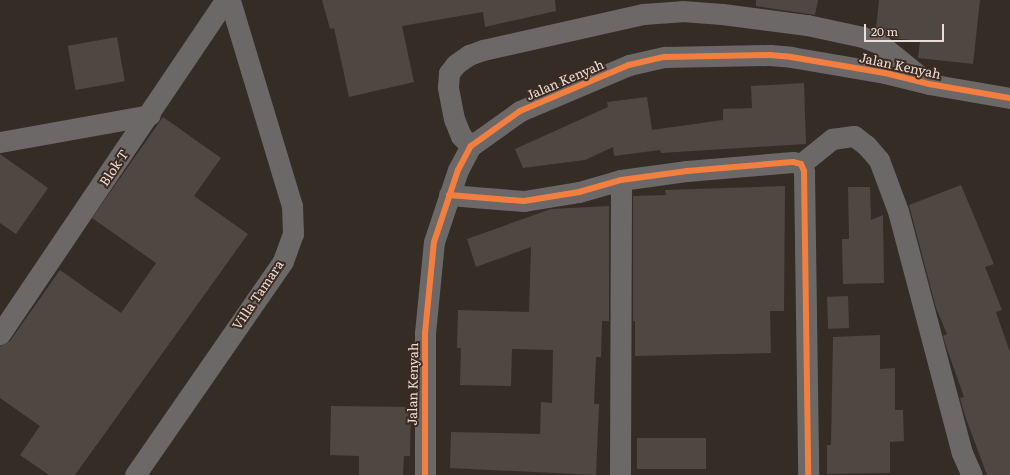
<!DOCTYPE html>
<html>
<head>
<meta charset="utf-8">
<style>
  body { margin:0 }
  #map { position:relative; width:1010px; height:475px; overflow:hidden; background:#362c26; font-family:Literata,serif }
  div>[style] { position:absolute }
  .building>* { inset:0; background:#4f4742; transform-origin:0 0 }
  .minor>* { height:21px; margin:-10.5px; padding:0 10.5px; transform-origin:10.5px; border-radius:10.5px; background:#6b6867 }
  .cycleway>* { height:6px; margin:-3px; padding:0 3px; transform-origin:3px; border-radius:3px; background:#f27e40 }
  span { translate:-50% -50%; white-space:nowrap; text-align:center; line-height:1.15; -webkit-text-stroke:4px #3c2a20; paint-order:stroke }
  .street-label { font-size:13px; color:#ebded8 }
  .scale { position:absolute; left:864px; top:24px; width:80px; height:18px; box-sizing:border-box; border:2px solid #ebded8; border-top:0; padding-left:5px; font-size:12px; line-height:14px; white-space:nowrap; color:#ebded8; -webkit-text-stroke:3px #3c2a20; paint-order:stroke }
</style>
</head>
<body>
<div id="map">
  <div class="building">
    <div style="clip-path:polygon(322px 0,555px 0,556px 11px,485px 27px,483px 12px,402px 26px,414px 82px,349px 97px,334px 28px,330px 29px)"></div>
    <div style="clip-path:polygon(756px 0,818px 0,815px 15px,756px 6px)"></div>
    <div style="clip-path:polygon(879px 0,980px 0,973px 64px,918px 58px,920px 41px,892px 38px,876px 29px)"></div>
    <div style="left:117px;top:37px;width:45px;height:50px;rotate:80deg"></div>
    <div style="clip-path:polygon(804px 83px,806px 144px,661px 153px,660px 150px,614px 156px,613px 147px,585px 160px,523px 168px,515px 149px,608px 107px,607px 102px,647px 97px,652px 130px,723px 120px,723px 109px,752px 108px,751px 86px)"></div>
    <div style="clip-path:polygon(163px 117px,221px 158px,194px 196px,248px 234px,75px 475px,49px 475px,20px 455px,40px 426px,0 398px,0 346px,10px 341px,60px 270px,121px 313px,156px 263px,92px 218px)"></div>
    <div style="clip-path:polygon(0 154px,48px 188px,16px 234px,0 223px)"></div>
    <div style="clip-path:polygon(961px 185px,994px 264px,985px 267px,1002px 310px,996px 312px,1010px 352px,1010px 475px,987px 475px,965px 416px,960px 398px,964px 397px,946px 346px,943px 336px,947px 334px,936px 308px,909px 205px)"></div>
    <div style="clip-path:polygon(785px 186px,784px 311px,770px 311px,771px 353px,635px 356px,635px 321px,633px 321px,633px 196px,666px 195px,665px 190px)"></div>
    <div style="clip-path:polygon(848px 187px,870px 187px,871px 220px,883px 215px,884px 283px,843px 284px,842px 239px,849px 239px)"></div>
    <div style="clip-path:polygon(609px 206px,609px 321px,602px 321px,601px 357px,596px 357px,594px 404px,599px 404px,596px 475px,450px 468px,451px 432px,540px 434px,541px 402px,552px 403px,553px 350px,512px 349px,511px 386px,460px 385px,461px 348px,457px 348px,458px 310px,529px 312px,531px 247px,476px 267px,467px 239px,551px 209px)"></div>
    <div style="left:848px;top:296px;width:32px;height:21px;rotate:88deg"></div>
    <div style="clip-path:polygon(880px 335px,880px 369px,895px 368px,895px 410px,903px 410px,904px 441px,890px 442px,890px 473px,827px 474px,827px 445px,831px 445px,833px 337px)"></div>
    <div style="clip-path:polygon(331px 406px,411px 407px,410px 456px,404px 456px,403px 475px,359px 475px,359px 456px,330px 455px)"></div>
    <div style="left:706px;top:438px;width:31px;height:69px;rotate:90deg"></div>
  </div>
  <div class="minor">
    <div style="left:0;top:142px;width:152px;rotate:-10.2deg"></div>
    <div style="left:471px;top:146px;width:14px;rotate:-135deg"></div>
    <div style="left:461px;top:136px;width:18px;rotate:-112deg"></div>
    <div style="left:454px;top:119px;width:33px;rotate:-101deg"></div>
    <div style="left:448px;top:87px;width:14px;rotate:-86deg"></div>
    <div style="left:449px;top:73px;width:11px;rotate:-52deg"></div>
    <div style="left:456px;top:64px;width:16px;rotate:-35deg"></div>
    <div style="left:469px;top:55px;width:15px;rotate:-20deg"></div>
    <div style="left:483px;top:50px;width:164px;rotate:-12.7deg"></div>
    <div style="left:643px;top:14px;width:39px;rotate:-4deg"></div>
    <div style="left:682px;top:11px;width:40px;rotate:4.3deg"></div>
    <div style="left:722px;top:14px;width:86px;rotate:7.4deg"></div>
    <div style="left:807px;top:25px;width:57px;rotate:12.1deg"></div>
    <div style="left:863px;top:37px;width:18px;rotate:22deg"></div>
    <div style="left:880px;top:44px;width:55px;rotate:39.1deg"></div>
    <div style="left:801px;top:164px;width:40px;rotate:-39deg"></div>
    <div style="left:832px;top:139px;width:22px;rotate:-8deg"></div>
    <div style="left:854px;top:136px;width:15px;rotate:37deg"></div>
    <div style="left:866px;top:145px;width:20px;rotate:49deg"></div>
    <div style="left:879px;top:160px;width:54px;rotate:69.6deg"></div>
    <div style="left:898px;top:211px;width:250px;rotate:75.2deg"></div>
    <div style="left:962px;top:453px;width:24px;rotate:66deg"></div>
    <div style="left:449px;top:195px;width:75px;rotate:4.6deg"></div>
    <div style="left:524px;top:201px;width:56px;rotate:-9.3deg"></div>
    <div style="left:579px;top:192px;width:44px;rotate:-15.9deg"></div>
    <div style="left:621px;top:180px;width:67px;rotate:-7.8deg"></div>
    <div style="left:687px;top:171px;width:106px;rotate:-4.9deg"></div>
    <div style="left:793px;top:162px;width:8px;rotate:14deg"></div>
    <div style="left:801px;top:164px;width:8px;rotate:67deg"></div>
    <div style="left:804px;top:171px;width:304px;rotate:89.2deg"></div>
    <div style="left:0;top:334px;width:403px;rotate:-56deg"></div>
    <div style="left:135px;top:475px;width:260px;rotate:-55.3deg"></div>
    <div style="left:283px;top:261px;width:29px;rotate:-70deg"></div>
    <div style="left:293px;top:234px;width:28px;rotate:-92deg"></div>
    <div style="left:292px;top:206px;width:215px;rotate:-106.8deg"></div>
    <div style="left:425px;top:475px;width:142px;rotate:-90deg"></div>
    <div style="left:425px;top:333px;width:91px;rotate:-84.4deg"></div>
    <div style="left:434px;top:242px;width:76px;rotate:-71.6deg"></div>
    <div style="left:458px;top:170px;width:27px;rotate:-62deg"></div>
    <div style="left:471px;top:146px;width:60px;rotate:-35.5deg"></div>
    <div style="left:520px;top:111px;width:118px;rotate:-22.9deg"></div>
    <div style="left:629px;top:65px;width:37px;rotate:-13deg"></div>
    <div style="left:665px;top:57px;width:105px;rotate:-1.1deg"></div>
    <div style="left:770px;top:55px;width:21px;rotate:5deg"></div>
    <div style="left:791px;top:57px;width:95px;rotate:9.7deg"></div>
    <div style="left:885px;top:73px;width:45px;rotate:14deg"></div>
    <div style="left:929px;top:84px;width:82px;rotate:9.8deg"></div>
    <div style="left:620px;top:475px;width:295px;rotate:-89.8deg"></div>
  </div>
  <div class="cycleway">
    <div style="left:449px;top:195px;width:75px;rotate:4.6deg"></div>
    <div style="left:524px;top:201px;width:56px;rotate:-9.3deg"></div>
    <div style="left:579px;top:192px;width:44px;rotate:-15.9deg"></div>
    <div style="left:621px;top:180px;width:67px;rotate:-7.8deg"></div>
    <div style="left:687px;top:171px;width:106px;rotate:-4.9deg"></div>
    <div style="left:793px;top:162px;width:8px;rotate:14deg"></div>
    <div style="left:801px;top:164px;width:8px;rotate:67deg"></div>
    <div style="left:804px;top:171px;width:304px;rotate:89.2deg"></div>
    <div style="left:425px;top:475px;width:142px;rotate:-90deg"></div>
    <div style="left:425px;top:333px;width:91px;rotate:-84.4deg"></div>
    <div style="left:434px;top:242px;width:76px;rotate:-71.6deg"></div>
    <div style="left:458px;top:170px;width:27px;rotate:-62deg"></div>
    <div style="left:471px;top:146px;width:60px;rotate:-35.5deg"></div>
    <div style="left:520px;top:111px;width:118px;rotate:-22.9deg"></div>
    <div style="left:629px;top:65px;width:37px;rotate:-13deg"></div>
    <div style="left:665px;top:57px;width:105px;rotate:-1.1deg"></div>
    <div style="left:770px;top:55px;width:21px;rotate:5deg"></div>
    <div style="left:791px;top:57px;width:95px;rotate:9.7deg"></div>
    <div style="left:885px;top:73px;width:45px;rotate:14deg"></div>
    <div style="left:929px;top:84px;width:82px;rotate:9.8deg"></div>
  </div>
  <div class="street-label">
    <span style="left:900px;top:66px;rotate:12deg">Jalan Kenyah</span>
    <span style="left:565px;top:80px;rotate:-23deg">Jalan Kenyah</span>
    <span style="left:114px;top:168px;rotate:-56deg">Blok T</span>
    <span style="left:258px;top:295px;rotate:-56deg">Villa Tamara</span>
    <span style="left:413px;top:384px;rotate:-89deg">Jalan Kenyah</span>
  </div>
  <div class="scale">20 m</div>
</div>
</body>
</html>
